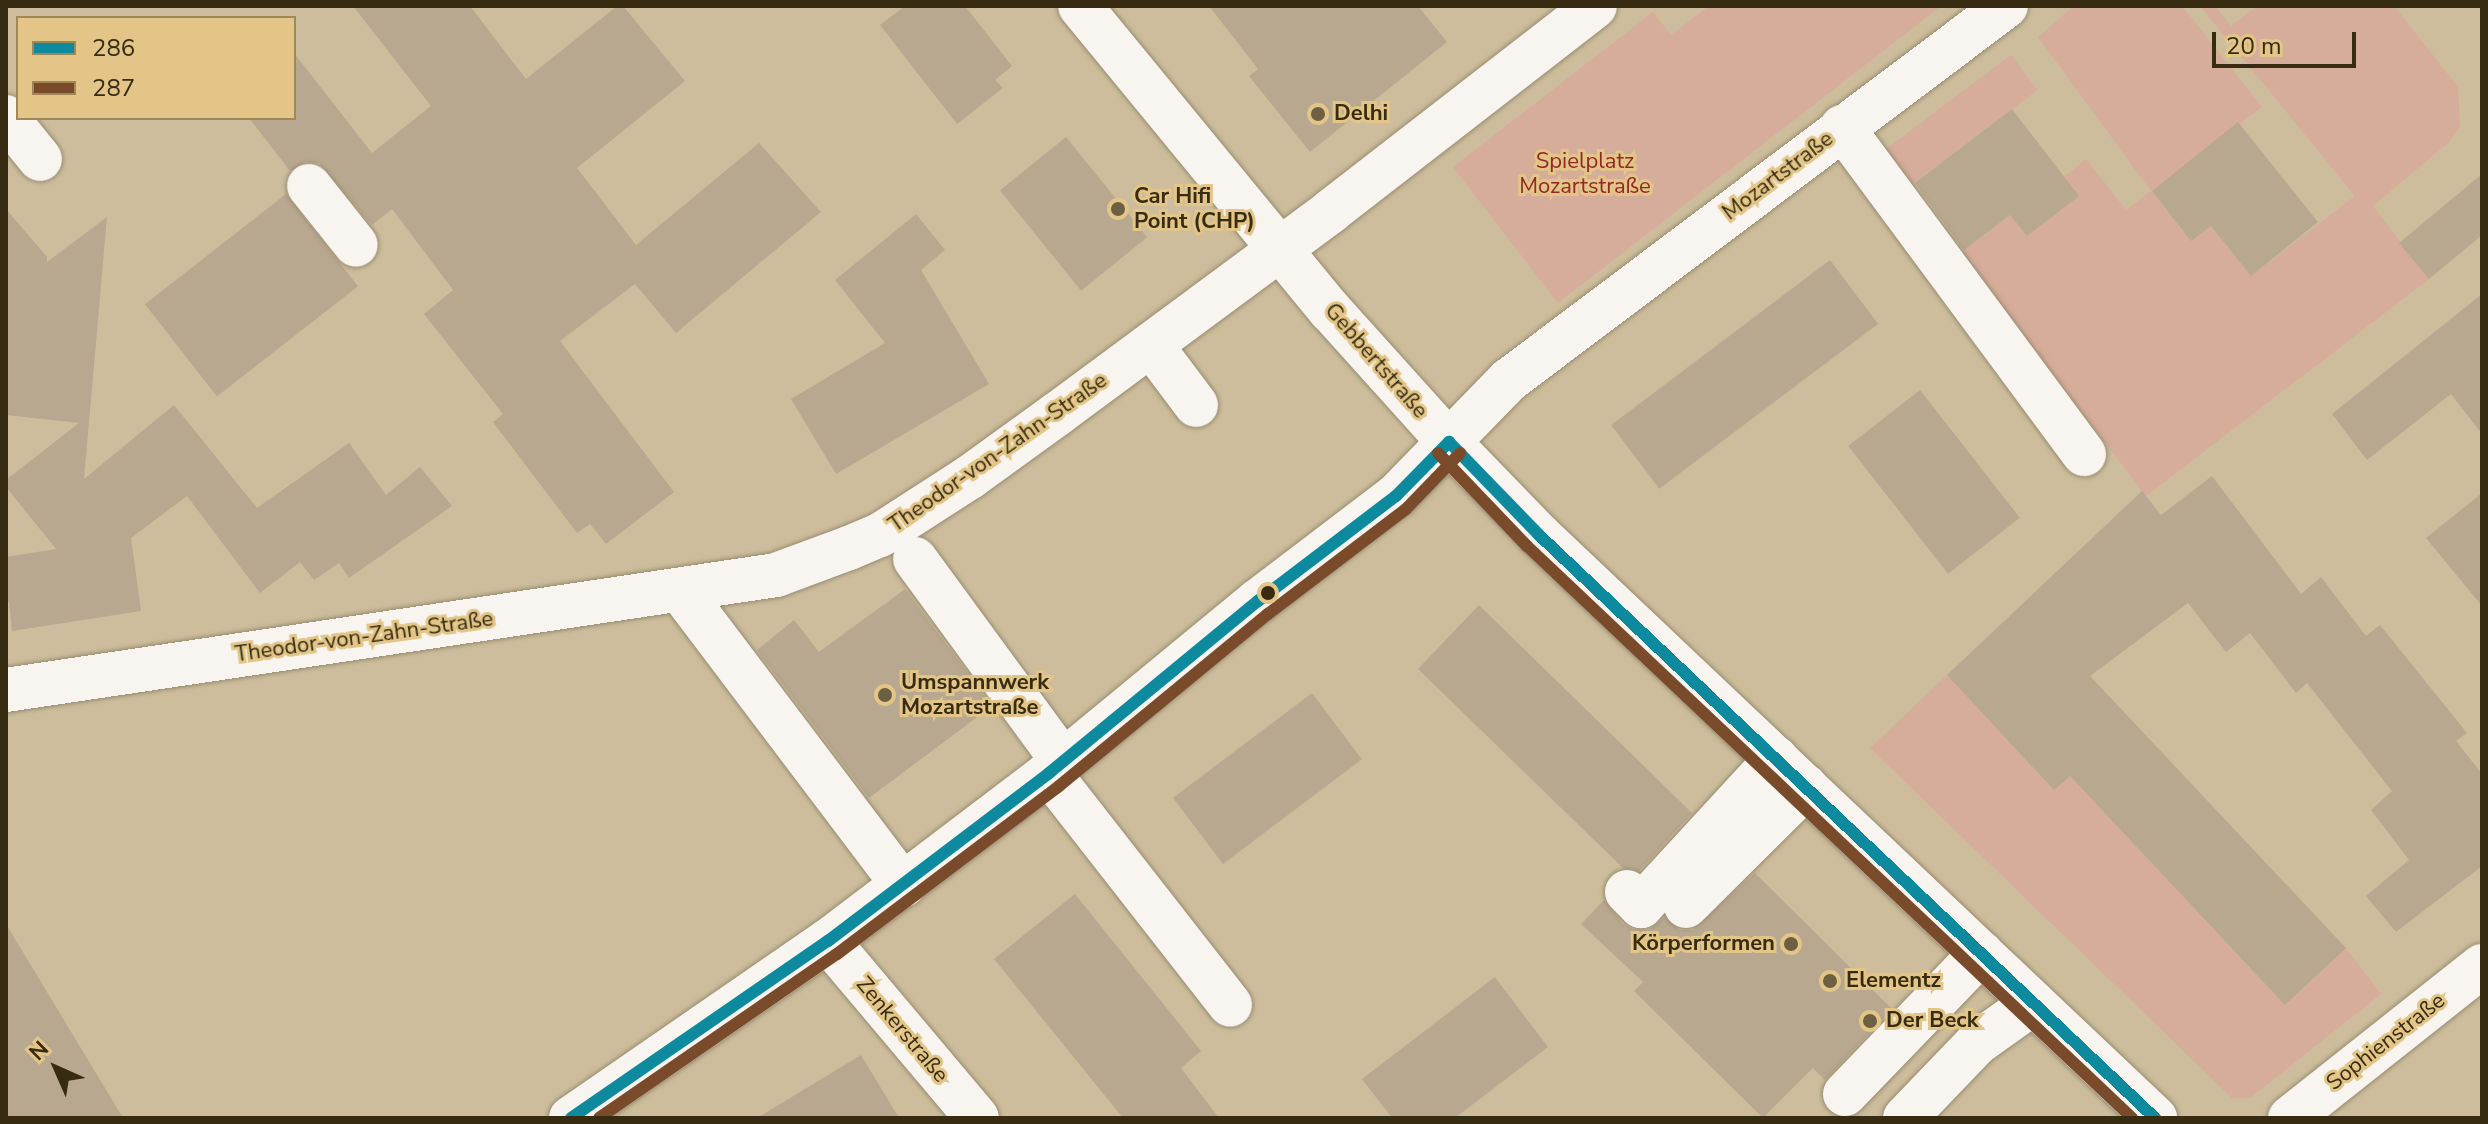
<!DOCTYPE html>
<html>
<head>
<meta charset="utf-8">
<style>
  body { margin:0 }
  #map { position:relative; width:2488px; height:1124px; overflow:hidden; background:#cdbd9c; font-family:"Nunito Sans",sans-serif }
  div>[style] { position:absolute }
  .green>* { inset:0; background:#d6ac9a; transform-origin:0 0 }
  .building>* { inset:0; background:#b8a890; transform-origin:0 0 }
  .roads { filter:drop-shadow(0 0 2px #988c71) drop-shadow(0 0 2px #988c71) }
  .minor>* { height:44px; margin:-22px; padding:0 22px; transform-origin:22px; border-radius:22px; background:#f8f5f0 }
  .bus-1>* { height:12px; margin:-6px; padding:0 6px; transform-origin:6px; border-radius:6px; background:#0e8a9f }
  .bus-2>* { height:12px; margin:-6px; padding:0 6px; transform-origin:6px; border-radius:6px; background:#7a4b2a }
  .dots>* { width:22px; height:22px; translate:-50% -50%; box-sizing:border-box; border:4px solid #e2c587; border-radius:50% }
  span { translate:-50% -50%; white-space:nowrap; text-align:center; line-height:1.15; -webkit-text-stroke:6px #e2c587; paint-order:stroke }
  .poi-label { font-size:22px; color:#372c12; font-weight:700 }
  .left { translate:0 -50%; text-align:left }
  .right { translate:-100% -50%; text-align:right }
  .park-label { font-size:22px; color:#932828 }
  .street-label { font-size:22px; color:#372c12 }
  .frame { position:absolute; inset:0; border:8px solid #372c12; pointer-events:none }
  .legend { position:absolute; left:16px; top:16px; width:280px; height:104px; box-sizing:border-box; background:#e2c587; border:2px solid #9e8858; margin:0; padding:10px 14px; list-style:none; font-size:24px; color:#372c12 }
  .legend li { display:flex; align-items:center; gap:16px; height:40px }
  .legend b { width:40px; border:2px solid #9e8858 }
  .north { position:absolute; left:16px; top:1028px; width:80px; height:80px; -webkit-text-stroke:6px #e2c587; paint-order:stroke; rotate:315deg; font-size:22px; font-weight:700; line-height:32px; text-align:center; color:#372c12 }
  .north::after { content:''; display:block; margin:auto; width:28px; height:36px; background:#372c12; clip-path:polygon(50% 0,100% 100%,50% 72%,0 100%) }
  .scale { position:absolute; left:2212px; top:32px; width:144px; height:36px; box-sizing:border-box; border:4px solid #372c12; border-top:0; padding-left:10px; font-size:24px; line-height:28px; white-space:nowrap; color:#372c12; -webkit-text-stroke:6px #e2c587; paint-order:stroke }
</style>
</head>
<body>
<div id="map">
  <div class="green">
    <div style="clip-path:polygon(1709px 6px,1941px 6px,1558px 303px,1453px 167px,1653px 12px,1671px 35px)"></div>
    <div style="clip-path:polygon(2074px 6px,2182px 6px,2262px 107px,2152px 191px,2191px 240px,2211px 226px,2251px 276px,2355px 196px,2200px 6px,2215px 6px,2231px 26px,2257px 6px,2293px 6px,2296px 9px,2300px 6px,2394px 6px,2458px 87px,2460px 126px,2449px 142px,2373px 206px,2429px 279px,2146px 496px,1960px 253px,2010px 215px,2027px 236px,2078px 196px,2064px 177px,2086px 159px,2126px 210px,2151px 191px,2038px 37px)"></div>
    <div style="left:2011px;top:55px;width:44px;height:162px;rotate:53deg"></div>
    <div style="clip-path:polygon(1947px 675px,2054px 789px,2070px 776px,2285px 1005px,2346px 948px,2381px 994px,2250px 1098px,2232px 1098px,1870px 748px)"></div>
  </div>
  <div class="building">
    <div style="clip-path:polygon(353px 6px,470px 6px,526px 79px,617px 6px,623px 6px,685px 81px,577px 168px,636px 245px,759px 143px,821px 212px,676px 333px,635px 284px,560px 341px,674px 492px,606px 544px,590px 524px,577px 533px,493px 422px,503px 414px,424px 314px,453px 290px,392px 209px,372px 225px,319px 163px,305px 162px,290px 171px,249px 118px,294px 118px,294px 53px,372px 153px,431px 106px)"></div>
    <div style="clip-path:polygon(905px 6px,965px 6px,1012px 66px,995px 80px,1003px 88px,957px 124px,880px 25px)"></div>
    <div style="clip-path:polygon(1209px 6px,1418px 6px,1447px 42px,1310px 152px,1249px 76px,1258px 69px)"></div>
    <div style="clip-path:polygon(2012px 109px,2079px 196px,2027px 236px,2010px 215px,1964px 250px,1915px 183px)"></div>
    <div style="clip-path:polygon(2238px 122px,2318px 222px,2251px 276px,2211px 226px,2191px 241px,2152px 191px)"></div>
    <div style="left:1066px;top:137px;width:129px;height:85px;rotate:51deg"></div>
    <div style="clip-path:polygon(2482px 174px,2482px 235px,2429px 279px,2399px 243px)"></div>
    <div style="left:286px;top:194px;width:117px;height:179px;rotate:52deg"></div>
    <div style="clip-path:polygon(6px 209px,47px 257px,47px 262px,107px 217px,84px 479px,174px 405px,257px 508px,349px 443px,386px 495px,420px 467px,452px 506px,349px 578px,339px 563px,314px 580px,300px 562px,260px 593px,187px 496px,131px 538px,141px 611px,12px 631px,9px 602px,6px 602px,6px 557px,56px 549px,6px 487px,6px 480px,79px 423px,6px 415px)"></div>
    <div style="clip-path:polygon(916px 214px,945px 250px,921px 270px,989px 384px,836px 474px,791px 399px,885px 343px,835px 280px)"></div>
    <div style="left:1830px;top:260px;width:80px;height:274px;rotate:53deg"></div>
    <div style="clip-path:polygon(2482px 294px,2482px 434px,2451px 394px,2367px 460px,2332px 414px)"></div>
    <div style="left:1920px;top:390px;width:162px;height:91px;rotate:52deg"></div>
    <div style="clip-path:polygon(2212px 476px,2301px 594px,2321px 577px,2366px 636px,2380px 625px,2467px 733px,2456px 741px,2482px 774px,2482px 866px,2396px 932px,2366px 896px,2409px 860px,2371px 810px,2392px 791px,2307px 683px,2296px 693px,2250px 633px,2226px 652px,2188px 603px,2090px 676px,2346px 948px,2285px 1005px,2070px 776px,2054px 790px,1947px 675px,2142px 491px,2161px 515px)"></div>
    <div style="clip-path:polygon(2482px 493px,2482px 606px,2426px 538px)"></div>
    <div style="clip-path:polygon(905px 589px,992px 706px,869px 798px,757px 650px,794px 620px,819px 652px)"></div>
    <div style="clip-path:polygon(1479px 605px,1692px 813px,1639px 871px,1623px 868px,1418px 669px)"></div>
    <div style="left:1312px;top:693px;width:83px;height:174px;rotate:53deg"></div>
    <div style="clip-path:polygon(1755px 873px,1892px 1009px,1825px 1080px,1813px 1068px,1763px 1118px,1634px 991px,1643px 982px,1581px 924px,1604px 900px,1623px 924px,1634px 930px,1649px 930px,1665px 917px,1679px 930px,1693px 930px)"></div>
    <div style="clip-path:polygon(1075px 894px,1201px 1051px,1181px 1068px,1219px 1118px,1123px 1118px,994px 959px)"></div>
    <div style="clip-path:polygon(6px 924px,123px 1118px,6px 1118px)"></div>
    <div style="clip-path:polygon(1495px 977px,1548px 1047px,1455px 1118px,1392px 1118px,1362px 1079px)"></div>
    <div style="clip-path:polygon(861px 1055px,899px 1118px,757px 1118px)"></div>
  </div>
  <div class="roads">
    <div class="minor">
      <div style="left:1080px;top:6px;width:394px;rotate:50.6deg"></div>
      <div style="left:1330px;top:310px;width:178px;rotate:48deg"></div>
      <div style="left:1449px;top:442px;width:128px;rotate:45.9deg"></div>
      <div style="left:1538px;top:534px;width:850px;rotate:43.43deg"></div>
      <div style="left:6px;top:117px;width:54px;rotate:51deg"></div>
      <div style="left:1842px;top:127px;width:407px;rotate:53.5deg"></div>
      <div style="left:309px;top:186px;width:75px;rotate:51.5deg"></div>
      <div style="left:1151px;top:345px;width:75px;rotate:53.1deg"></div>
      <div style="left:915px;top:559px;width:250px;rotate:53.8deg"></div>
      <div style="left:680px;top:590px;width:370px;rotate:52.9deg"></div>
      <div style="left:6px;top:690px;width:779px;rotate:-8.49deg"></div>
      <div style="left:776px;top:575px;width:78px;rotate:-20.3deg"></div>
      <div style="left:849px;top:548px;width:34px;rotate:-23deg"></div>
      <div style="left:880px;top:535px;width:107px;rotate:-32.8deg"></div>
      <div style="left:970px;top:477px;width:107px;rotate:-35.9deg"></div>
      <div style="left:1057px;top:414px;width:341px;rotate:-36.5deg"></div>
      <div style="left:1331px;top:211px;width:334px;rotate:-37.8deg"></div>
      <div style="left:1049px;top:773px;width:294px;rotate:52deg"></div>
      <div style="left:1627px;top:892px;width:20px;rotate:45deg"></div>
      <div style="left:1641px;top:906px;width:200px;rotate:-47.4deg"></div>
      <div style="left:1686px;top:906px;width:169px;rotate:-44.8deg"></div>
      <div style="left:828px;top:941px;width:231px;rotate:49.9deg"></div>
      <div style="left:1845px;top:1094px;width:196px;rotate:-46deg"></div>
      <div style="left:571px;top:1118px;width:312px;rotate:-34.6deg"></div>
      <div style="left:828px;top:941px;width:278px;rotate:-37.2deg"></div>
      <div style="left:1049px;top:773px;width:271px;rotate:-39.5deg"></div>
      <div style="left:1258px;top:601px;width:173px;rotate:-37.3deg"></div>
      <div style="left:1396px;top:496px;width:162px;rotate:-45.8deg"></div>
      <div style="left:1509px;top:380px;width:622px;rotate:-36.96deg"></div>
      <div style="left:1905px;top:1118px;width:104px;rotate:-46.2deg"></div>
      <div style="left:1977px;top:1043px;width:69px;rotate:-35.5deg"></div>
      <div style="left:2290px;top:1118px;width:245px;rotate:-38.4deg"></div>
    </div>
  </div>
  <div class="bus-1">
    <div style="left:1449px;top:442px;width:128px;rotate:45.9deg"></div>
    <div style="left:1538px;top:534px;width:850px;rotate:43.43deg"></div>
    <div style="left:571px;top:1118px;width:312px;rotate:-34.6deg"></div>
    <div style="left:828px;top:941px;width:278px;rotate:-37.2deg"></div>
    <div style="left:1049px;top:773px;width:271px;rotate:-39.5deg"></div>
    <div style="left:1258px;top:601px;width:173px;rotate:-37.3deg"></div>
    <div style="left:1396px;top:496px;width:76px;rotate:-45.5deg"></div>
  </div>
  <div class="bus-2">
    <div style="left:1438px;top:453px;width:129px;rotate:46.3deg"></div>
    <div style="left:1527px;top:546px;width:833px;rotate:43.39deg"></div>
    <div style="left:599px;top:1118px;width:289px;rotate:-34.6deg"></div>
    <div style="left:837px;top:954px;width:278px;rotate:-37.1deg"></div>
    <div style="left:1059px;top:786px;width:271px;rotate:-39.5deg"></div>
    <div style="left:1268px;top:614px;width:173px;rotate:-37.3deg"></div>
    <div style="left:1406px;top:509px;width:78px;rotate:-46deg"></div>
  </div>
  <div class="dots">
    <div style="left:1318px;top:114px;background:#6c5f42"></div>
    <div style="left:1118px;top:209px;background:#6c5f42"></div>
    <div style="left:1268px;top:593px;background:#372c12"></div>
    <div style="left:885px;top:695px;background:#6c5f42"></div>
    <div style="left:1791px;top:944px;background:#6c5f42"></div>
    <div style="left:1830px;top:981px;background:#6c5f42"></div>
    <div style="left:1870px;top:1021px;background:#6c5f42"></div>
  </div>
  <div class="poi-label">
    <span class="left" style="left:1334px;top:114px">Delhi</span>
    <span class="left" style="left:1134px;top:209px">Car Hifi<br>Point (CHP)</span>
    <span class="left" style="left:901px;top:695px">Umspannwerk<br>Mozartstraße</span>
    <span class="right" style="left:1775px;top:944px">Körperformen</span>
    <span class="left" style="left:1846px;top:981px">Elementz</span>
    <span class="left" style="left:1886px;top:1021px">Der Beck</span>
  </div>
  <div class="park-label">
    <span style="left:1585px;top:174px">Spielplatz<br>Mozartstraße</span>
  </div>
  <div class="street-label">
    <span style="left:1778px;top:176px;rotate:-37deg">Mozartstraße</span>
    <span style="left:1376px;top:361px;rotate:49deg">Gebbertstraße</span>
    <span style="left:998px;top:453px;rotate:-35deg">Theodor-von-Zahn-Straße</span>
    <span style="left:364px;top:637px;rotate:-8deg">Theodor-von-Zahn-Straße</span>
    <span style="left:902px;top:1030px;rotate:50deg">Zenkerstraße</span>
    <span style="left:2386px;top:1042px;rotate:-38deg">Sophienstraße</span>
  </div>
  <div class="frame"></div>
  <ul class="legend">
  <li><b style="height:10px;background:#0e8a9f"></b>286</li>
  <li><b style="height:10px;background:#7a4b2a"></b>287</li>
  </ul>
  <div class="north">N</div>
  <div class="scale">20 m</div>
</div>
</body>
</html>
